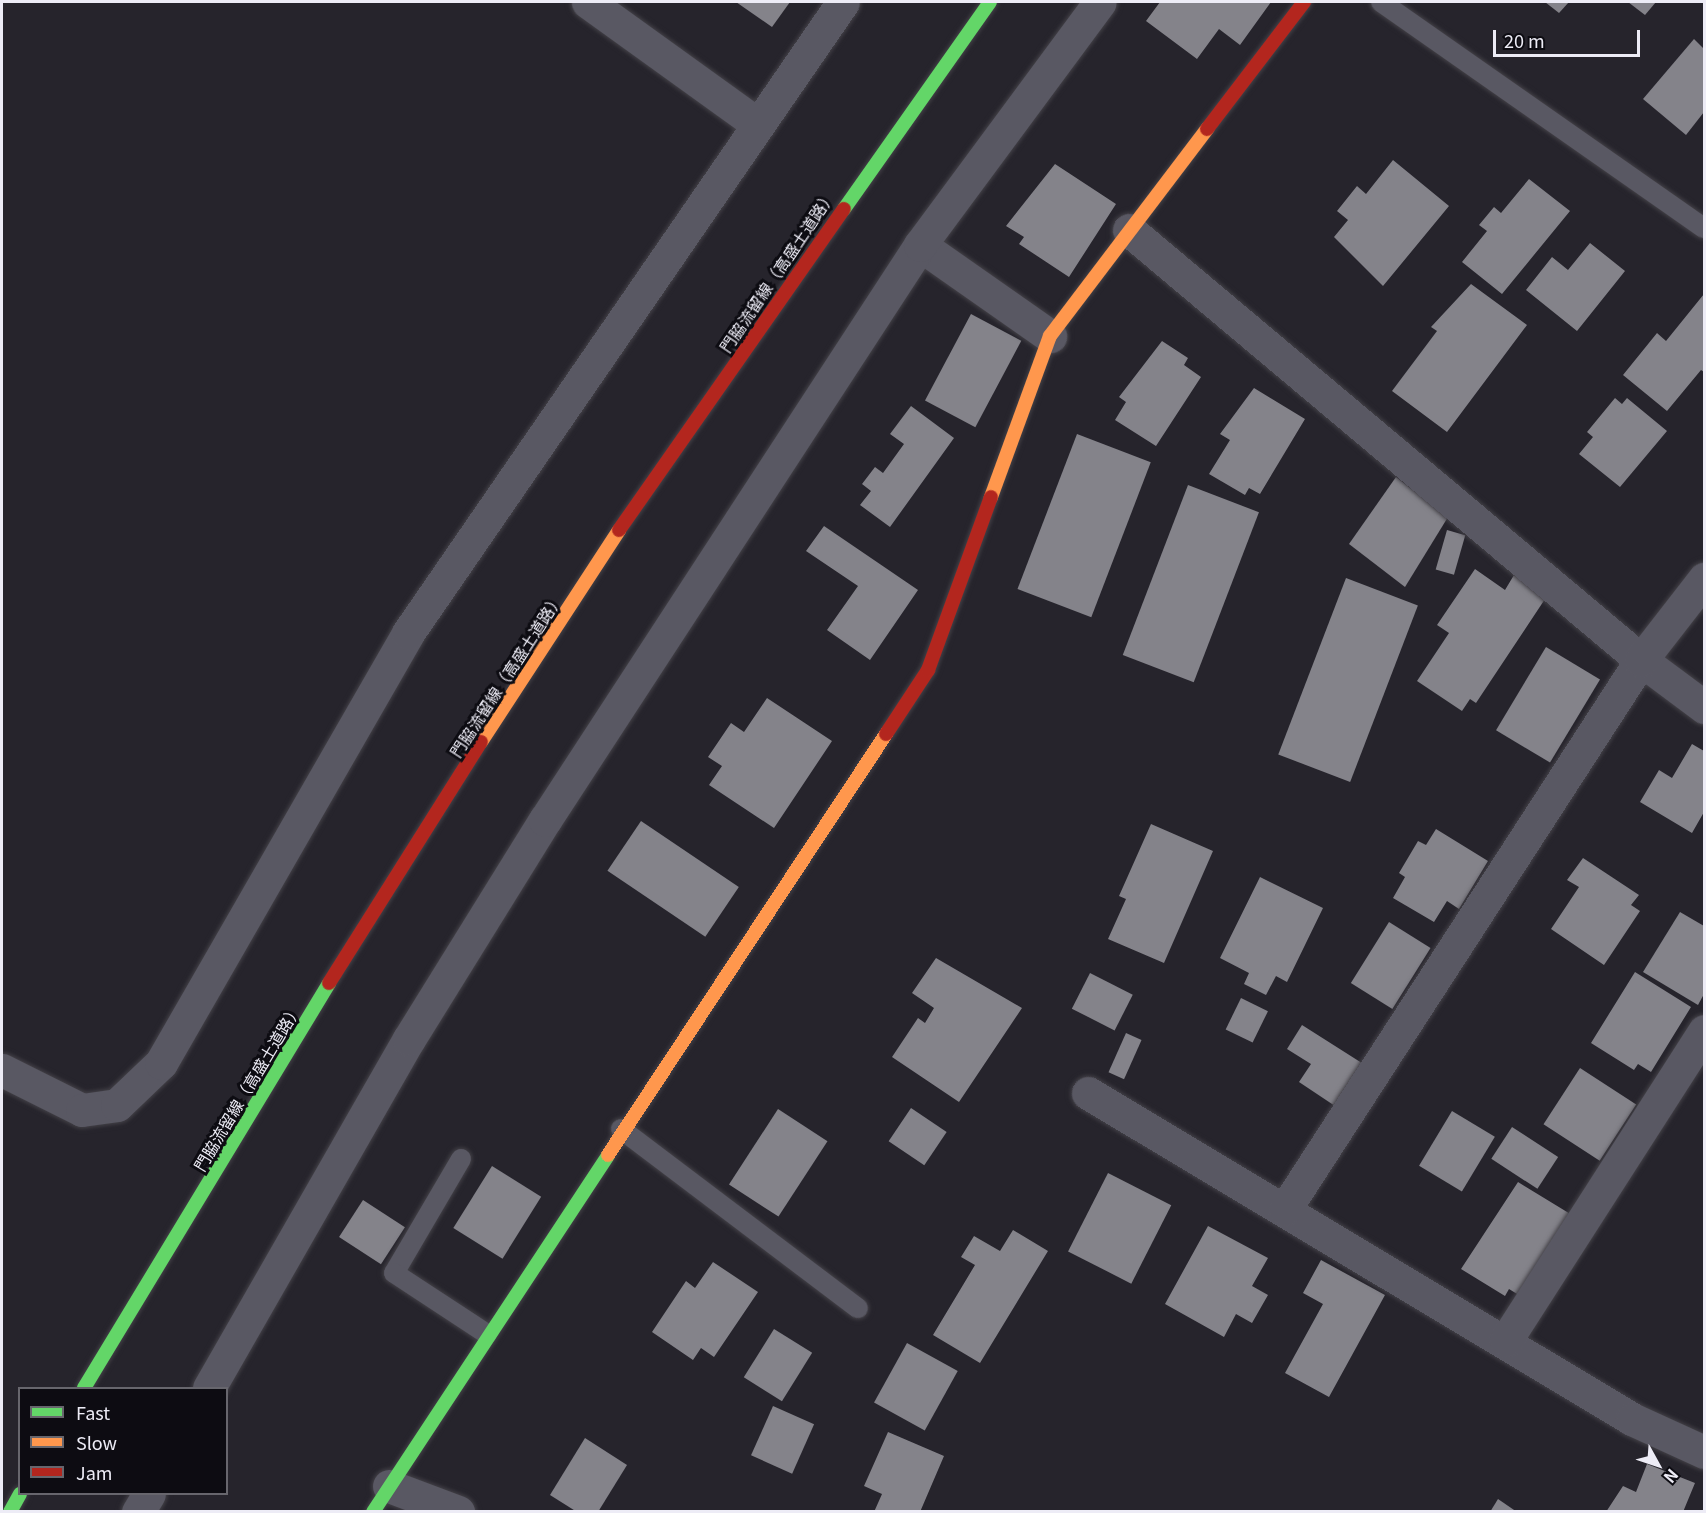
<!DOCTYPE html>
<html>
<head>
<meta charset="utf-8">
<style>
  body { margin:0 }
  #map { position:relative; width:1706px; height:1513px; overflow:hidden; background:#26242c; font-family:Georgia,"Noto Sans JP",serif }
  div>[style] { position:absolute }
  .building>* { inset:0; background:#84838a; transform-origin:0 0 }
  .roads { filter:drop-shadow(0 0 2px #434147) drop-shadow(0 0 2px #434147) }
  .lane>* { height:20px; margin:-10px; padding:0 10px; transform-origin:10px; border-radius:10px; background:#595863 }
  .street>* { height:33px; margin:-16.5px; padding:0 16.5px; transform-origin:16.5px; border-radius:16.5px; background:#595863 }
  .fast>* { height:14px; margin:-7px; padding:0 7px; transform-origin:7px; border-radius:7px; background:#63d668 }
  .slow>* { height:14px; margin:-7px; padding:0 7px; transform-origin:7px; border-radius:7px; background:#ff974d }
  .jam>* { height:14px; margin:-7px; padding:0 7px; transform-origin:7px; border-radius:7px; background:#b3261e }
  span { translate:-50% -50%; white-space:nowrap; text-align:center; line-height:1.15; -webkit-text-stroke:6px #0d0c12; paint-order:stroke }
  .street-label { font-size:16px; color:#edecf6 }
  .frame { position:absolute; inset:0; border:3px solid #edecf6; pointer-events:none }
  .legend { position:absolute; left:18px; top:1387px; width:210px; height:108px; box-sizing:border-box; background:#0d0c12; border:2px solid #67666d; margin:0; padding:8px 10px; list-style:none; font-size:18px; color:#edecf6 }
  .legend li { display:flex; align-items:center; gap:12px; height:30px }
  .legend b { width:30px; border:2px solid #67666d }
  .north { position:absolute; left:1628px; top:1435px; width:60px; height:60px; -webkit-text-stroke:4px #0d0c12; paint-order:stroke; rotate:130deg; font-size:16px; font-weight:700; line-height:24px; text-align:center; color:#edecf6 }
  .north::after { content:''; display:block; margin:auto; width:21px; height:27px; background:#edecf6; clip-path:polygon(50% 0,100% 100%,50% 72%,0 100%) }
  .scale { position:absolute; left:1493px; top:30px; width:147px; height:27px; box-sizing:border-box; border:3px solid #edecf6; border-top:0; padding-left:8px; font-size:18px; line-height:21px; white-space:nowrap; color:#edecf6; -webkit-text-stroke:4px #0d0c12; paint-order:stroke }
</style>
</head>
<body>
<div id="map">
  <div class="building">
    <div style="clip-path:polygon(736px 2px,790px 2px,772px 27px)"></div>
    <div style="clip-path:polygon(1160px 2px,1271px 2px,1240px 45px,1219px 29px,1197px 59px,1146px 21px)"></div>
    <div style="clip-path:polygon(1545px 2px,1569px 2px,1559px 13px)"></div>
    <div style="clip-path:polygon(1628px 2px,1656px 2px,1645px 15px)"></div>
    <div style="clip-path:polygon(1694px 39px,1704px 49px,1704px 112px,1686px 135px,1643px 99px)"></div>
    <div style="clip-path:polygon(1393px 160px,1449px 206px,1383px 286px,1334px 237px,1348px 220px,1337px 211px,1357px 186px,1366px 194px)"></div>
    <div style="clip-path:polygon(1055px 164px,1116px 204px,1069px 277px,1019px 244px,1024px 237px,1006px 226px)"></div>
    <div style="clip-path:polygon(1529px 179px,1570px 211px,1502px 294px,1462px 262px,1487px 231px,1479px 225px,1494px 207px,1501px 213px)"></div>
    <div style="clip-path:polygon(1590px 243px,1625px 271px,1577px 331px,1526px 290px,1552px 257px,1568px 270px)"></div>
    <div style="clip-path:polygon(1471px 284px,1527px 325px,1447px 432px,1392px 391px,1437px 331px,1431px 327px)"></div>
    <div style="clip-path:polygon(1704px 294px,1704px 372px,1701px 370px,1667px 411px,1623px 375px,1657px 333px,1666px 341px)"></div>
    <div style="left:971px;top:314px;width:57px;height:98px;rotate:28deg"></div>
    <div style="clip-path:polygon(1162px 341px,1188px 358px,1184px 365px,1201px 377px,1156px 446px,1115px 420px,1126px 402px,1119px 397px)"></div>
    <div style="clip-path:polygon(1254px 388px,1305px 419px,1260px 494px,1249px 488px,1245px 495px,1209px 474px,1230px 440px,1220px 434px)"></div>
    <div style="clip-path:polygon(1615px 398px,1622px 404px,1627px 398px,1667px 431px,1620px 487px,1579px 454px,1593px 437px,1587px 432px)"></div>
    <div style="clip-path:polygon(911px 406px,954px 438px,890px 527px,860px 505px,871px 491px,862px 484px,875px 467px,883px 473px,904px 444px,890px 434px)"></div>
    <div style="left:1077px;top:434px;width:79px;height:166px;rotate:21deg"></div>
    <div style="clip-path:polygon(1396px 477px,1448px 517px,1405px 587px,1349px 544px)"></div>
    <div style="left:1188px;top:485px;width:76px;height:182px;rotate:21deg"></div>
    <div style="clip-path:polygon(824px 526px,918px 590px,870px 660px,827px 630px,858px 586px,806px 551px)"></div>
    <div style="left:1447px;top:530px;width:19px;height:41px;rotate:16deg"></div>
    <div style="clip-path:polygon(1475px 569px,1505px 590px,1514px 575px,1547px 596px,1476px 703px,1470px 699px,1462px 711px,1417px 681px,1449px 633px,1437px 625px)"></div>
    <div style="left:1346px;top:578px;width:77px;height:189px;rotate:21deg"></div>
    <div style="left:1546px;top:647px;width:63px;height:97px;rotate:31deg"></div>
    <div style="clip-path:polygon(767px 698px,832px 741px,774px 828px,709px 785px,722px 766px,708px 757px,731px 723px,744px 732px)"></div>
    <div style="clip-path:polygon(1692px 744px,1704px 751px,1704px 812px,1692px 833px,1640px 802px,1659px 770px,1672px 778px)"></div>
    <div style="left:641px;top:821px;width:118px;height:60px;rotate:34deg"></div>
    <div style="clip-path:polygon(1151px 824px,1213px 851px,1164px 963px,1108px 939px,1126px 899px,1119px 896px)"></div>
    <div style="clip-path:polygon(1436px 829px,1488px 861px,1459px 909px,1447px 901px,1434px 922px,1393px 898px,1405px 877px,1399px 873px,1418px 841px,1426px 845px)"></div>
    <div style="clip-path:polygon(1583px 858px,1639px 895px,1631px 905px,1640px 911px,1604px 965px,1551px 929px,1579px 887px,1567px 880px)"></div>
    <div style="clip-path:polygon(1260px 877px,1323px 908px,1287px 982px,1276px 976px,1266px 995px,1244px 984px,1249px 973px,1220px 958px)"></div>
    <div style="clip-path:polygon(1680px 912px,1704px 926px,1704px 994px,1698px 1005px,1643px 972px)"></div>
    <div style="left:1389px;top:922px;width:49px;height:72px;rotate:32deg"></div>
    <div style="clip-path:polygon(936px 958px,1022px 1008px,959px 1102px,892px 1057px,918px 1018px,925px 1023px,934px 1008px,912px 993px)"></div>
    <div style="clip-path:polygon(1635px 972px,1691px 1007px,1651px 1072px,1638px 1064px,1634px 1070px,1591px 1043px)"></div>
    <div style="left:1090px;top:973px;width:48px;height:40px;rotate:27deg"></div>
    <div style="left:1241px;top:998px;width:30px;height:35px;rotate:26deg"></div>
    <div style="clip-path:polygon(1302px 1025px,1365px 1065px,1338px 1108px,1299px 1082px,1311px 1064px,1287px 1049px)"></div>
    <div style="left:1126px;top:1033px;width:17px;height:43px;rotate:24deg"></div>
    <div style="left:1580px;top:1068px;width:67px;height:67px;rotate:33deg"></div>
    <div style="left:911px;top:1108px;width:43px;height:40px;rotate:34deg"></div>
    <div style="left:778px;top:1109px;width:59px;height:90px;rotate:33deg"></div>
    <div style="left:1452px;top:1111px;width:50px;height:64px;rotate:31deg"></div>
    <div style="left:1512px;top:1127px;width:55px;height:38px;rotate:33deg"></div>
    <div style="left:492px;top:1166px;width:58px;height:73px;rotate:32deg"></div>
    <div style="left:1108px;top:1173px;width:71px;height:88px;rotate:27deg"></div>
    <div style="clip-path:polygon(1518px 1182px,1572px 1215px,1522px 1297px,1509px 1289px,1505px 1296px,1461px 1269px)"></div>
    <div style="left:363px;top:1200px;width:50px;height:44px;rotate:33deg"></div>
    <div style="clip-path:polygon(1208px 1226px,1268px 1258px,1252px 1286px,1268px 1295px,1252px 1323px,1236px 1314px,1224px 1337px,1165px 1304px)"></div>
    <div style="clip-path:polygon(1013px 1230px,1048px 1251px,980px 1363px,933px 1335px,975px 1265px,961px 1257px,974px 1236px,1000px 1251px)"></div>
    <div style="clip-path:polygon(1321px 1260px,1385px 1295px,1329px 1397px,1285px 1373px,1323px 1304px,1303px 1293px)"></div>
    <div style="clip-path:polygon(713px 1262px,758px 1292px,714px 1357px,701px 1348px,693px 1360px,652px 1332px,686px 1281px,695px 1288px)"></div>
    <div style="left:774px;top:1329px;width:45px;height:57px;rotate:32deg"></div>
    <div style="left:907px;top:1343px;width:58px;height:68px;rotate:29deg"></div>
    <div style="left:773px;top:1406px;width:45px;height:54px;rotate:24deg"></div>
    <div style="clip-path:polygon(888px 1432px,944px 1456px,920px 1512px,874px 1512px,882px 1494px,864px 1486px)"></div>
    <div style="clip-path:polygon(585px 1438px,627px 1465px,598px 1512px,577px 1512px,550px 1495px)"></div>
    <div style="clip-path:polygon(1647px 1464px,1695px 1483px,1683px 1512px,1606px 1512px,1623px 1486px,1636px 1492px)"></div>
    <div style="clip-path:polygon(1498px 1499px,1517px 1512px,1490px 1512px)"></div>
  </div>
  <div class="roads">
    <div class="lane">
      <div style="left:1381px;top:2px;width:394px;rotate:35deg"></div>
      <div style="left:621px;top:1129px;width:297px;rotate:37.1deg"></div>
      <div style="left:461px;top:1159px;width:132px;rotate:120.4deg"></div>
      <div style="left:394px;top:1273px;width:111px;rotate:33.3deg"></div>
    </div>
    <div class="street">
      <div style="left:588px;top:2px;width:207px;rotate:35.8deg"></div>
      <div style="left:1129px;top:230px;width:669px;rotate:40.03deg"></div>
      <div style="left:1641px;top:660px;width:79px;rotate:36.7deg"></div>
      <div style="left:920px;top:245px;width:159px;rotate:35deg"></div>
      <div style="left:2px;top:1070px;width:89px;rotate:26.6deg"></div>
      <div style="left:82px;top:1110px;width:35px;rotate:-8deg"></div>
      <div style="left:117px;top:1105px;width:61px;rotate:-43.7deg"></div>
      <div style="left:161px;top:1063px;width:496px;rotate:-60.1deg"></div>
      <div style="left:408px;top:633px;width:766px;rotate:-55.42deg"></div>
      <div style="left:1088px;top:1093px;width:634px;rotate:30.93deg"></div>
      <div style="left:1632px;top:1419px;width:79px;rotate:24.6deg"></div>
      <div style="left:1285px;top:1209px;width:654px;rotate:-57.04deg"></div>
      <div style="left:1641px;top:660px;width:103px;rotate:-52.1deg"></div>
      <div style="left:1506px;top:1340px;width:367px;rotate:-57.3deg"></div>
      <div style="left:209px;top:1388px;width:402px;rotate:-60.2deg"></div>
      <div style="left:409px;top:1039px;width:258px;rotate:-58.2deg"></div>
      <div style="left:545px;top:820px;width:686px;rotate:-56.89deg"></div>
      <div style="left:920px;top:245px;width:302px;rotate:-53.5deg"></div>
      <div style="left:389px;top:1486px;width:74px;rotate:20.6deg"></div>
      <div style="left:138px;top:1512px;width:21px;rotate:-59deg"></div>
    </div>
    <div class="fast">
      <div style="left:844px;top:209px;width:253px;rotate:-54.8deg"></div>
      <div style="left:84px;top:1388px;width:473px;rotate:-58.8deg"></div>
      <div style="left:10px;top:1512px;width:21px;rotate:-61deg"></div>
      <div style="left:373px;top:1512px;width:427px;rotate:-56.6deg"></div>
    </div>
    <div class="slow">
      <div style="left:991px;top:497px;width:171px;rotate:-69.9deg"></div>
      <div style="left:1050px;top:336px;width:260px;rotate:-52.8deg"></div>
      <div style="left:481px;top:742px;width:253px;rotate:-56.9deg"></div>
      <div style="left:608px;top:1155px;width:505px;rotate:-56.56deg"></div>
    </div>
    <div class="jam">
      <div style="left:1207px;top:129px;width:160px;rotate:-52.6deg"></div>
      <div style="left:619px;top:530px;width:392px;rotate:-55deg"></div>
      <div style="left:886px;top:734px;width:77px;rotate:-56.7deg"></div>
      <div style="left:928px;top:670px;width:184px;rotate:-70deg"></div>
      <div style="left:329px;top:983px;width:285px;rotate:-57.8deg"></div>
    </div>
  </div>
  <div class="street-label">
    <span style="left:777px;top:271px;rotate:-56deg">門脇流留線（高盛土道路）</span>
    <span style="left:506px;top:675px;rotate:-57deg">門脇流留線（高盛土道路）</span>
    <span style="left:247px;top:1087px;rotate:-59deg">門脇流留線（高盛土道路）</span>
  </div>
  <div class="frame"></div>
  <ul class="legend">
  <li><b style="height:8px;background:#63d668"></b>Fast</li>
  <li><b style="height:8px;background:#ff974d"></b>Slow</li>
  <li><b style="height:8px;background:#b3261e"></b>Jam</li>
  </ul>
  <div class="north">N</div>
  <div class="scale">20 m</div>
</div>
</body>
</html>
